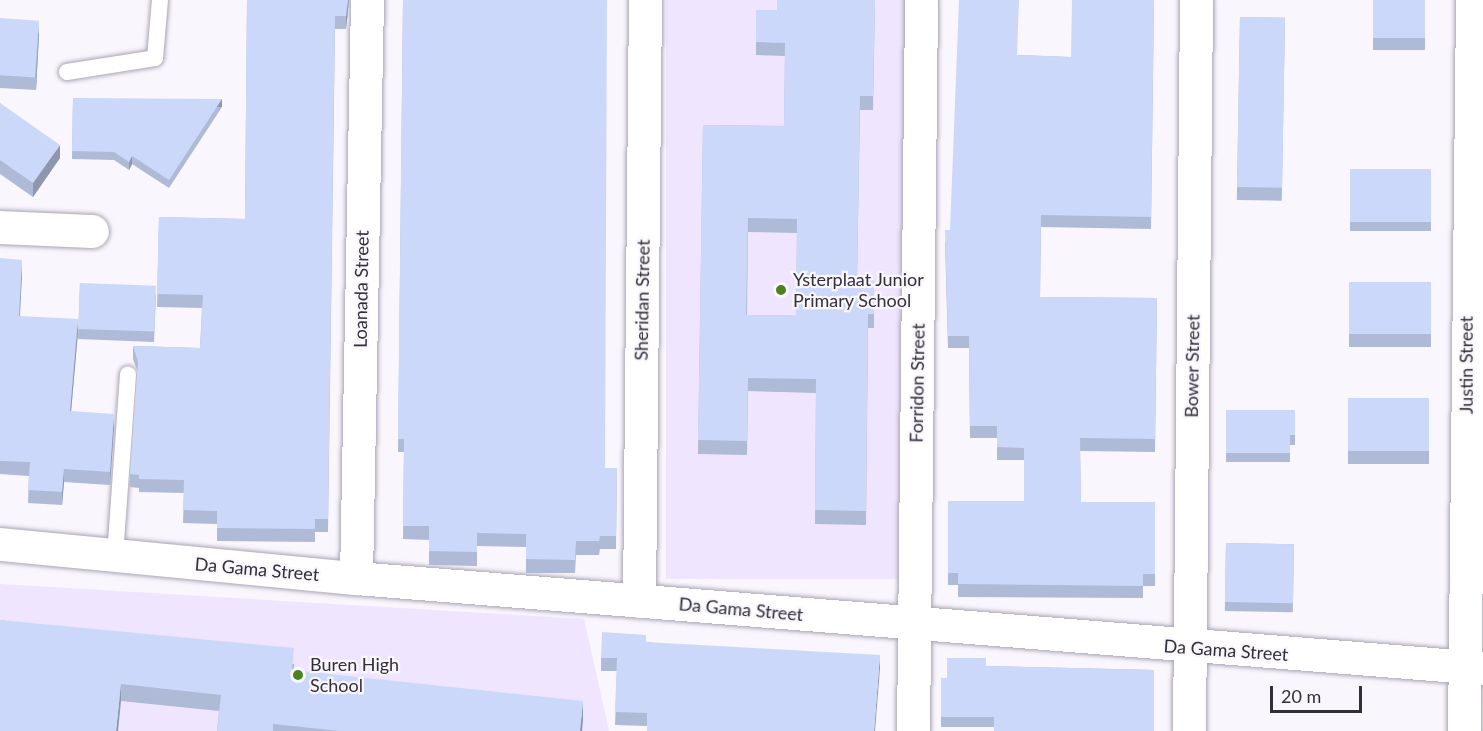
<!DOCTYPE html>
<html>
<head>
<meta charset="utf-8">
<style>
  body { margin:0 }
  #map { position:relative; width:1483px; height:731px; overflow:hidden; background:#f9f6fd; font-family:Lato,sans-serif }
  div>[style] { position:absolute }
  .built>* { inset:0; background:#efe5ff; transform-origin:0 0 }
  .roads { filter:drop-shadow(0 0 2px #aaa4b5) drop-shadow(0 0 2px #aaa4b5) }
  .lane>* { height:16px; margin:-8px; padding:0 8px; transform-origin:8px; border-radius:8px; background:#fff }
  .street>* { height:33px; margin:-16.5px; padding:0 16.5px; transform-origin:16.5px; border-radius:16.5px; background:#fff }
  .wall>* { inset:0; background:#afbad6; transform-origin:0 0 }
  .shaded-wall>* { inset:0; background:#8e97ae; transform-origin:0 0 }
  .building>* { inset:0; background:#cbd8f9; transform-origin:0 0 }
  .dots>* { width:16px; height:16px; translate:-50% -50%; box-sizing:border-box; border:3px solid #f9f6fd; border-radius:50% }
  span { translate:-50% -50%; white-space:nowrap; text-align:center; line-height:1.15; -webkit-text-stroke:4.5px #f9f6fd; paint-order:stroke }
  .poi-label { font-size:18px; color:#322f36 }
  .left { translate:0 -50%; text-align:left }
  .street-label { font-size:18px; color:#322f36 }
  .scale { position:absolute; left:1270px; top:686px; width:92px; height:27px; box-sizing:border-box; border:3px solid #322f36; border-top:0; padding-left:8px; font-size:18px; line-height:21px; white-space:nowrap; color:#322f36; -webkit-text-stroke:4px #f9f6fd; paint-order:stroke }
</style>
</head>
<body>
<div id="map">
  <div class="built">
    <div style="left:666px;top:0;width:240px;height:579px"></div>
    <div style="clip-path:polygon(0 584px,584px 619px,609px 731px,0 731px)"></div>
  </div>
  <div class="roads">
    <div class="lane">
      <div style="left:67px;top:72px;width:89px;rotate:-9deg"></div>
      <div style="left:155px;top:58px;width:58px;rotate:-85.1deg"></div>
      <div style="left:115px;top:556px;width:182px;rotate:-85.9deg"></div>
    </div>
    <div class="street">
      <div style="left:0;top:227px;width:92px;rotate:2.5deg"></div>
      <div style="left:0;top:544px;width:358px;rotate:5.5deg"></div>
      <div style="left:356px;top:578px;width:1131px;rotate:4.57deg"></div>
      <div style="left:356px;top:578px;width:578px;rotate:-88.91deg"></div>
      <div style="left:639px;top:601px;width:601px;rotate:-89.43deg"></div>
      <div style="left:913px;top:731px;width:731px;rotate:-89.37deg"></div>
      <div style="left:1189px;top:731px;width:731px;rotate:-89.45deg"></div>
      <div style="left:1464px;top:731px;width:731px;rotate:-89.37deg"></div>
    </div>
  </div>
  <div class="wall">
    <div style="clip-path:polygon(247px 0,349px 0,346px 29px,335px 29px,328px 532px,315px 532px,315px 542px,217px 541px,217px 524px,183px 523px,184px 493px,139px 492px,139px 488px,130px 487px,130px 474px,138px 373px,133px 359px,133px 346px,200px 348px,202px 308px,157px 307px,159px 217px,245px 219px)"></div>
    <div style="clip-path:polygon(403px 0,605px 468px,617px 468px,616px 549px,600px 549px,599px 555px,576px 555px,575px 573px,526px 573px,526px 547px,477px 546px,477px 566px,429px 565px,429px 540px,403px 539px,404px 452px,398px 452px)"></div>
    <div style="clip-path:polygon(evenodd,875px 0,873px 110px,860px 110px,857px 279px,874px 280px,874px 328px,868px 328px,866px 525px,815px 524px,816px 393px,748px 391px,747px 455px,698px 454px,703px 125px,784px 126px,785px 56px,756px 55px,756px 10px,777px 10px,875px 0,748px 232px,797px 233px,796px 315px,747px 315px,748px 232px)"></div>
    <div style="clip-path:polygon(1154px 0,1151px 229px,1041px 227px,1040px 297px,1157px 298px,1155px 452px,1080px 451px,1081px 502px,1155px 502px,1155px 586px,1143px 586px,1143px 598px,958px 597px,958px 585px,948px 585px,948px 501px,1024px 501px,1024px 460px,997px 460px,997px 438px,970px 438px,969px 348px,948px 348px,945px 243px,1018px 55px,1071px 57px)"></div>
    <div style="left:1373px;top:0;width:52px;height:50px"></div>
    <div style="left:1240px;top:17px;width:45px;height:183px;rotate:1deg"></div>
    <div style="clip-path:polygon(0 18px,39px 34px,36px 90px,0 88px)"></div>
    <div style="clip-path:polygon(73px 98px,222px 107px,169px 188px,132px 164px,129px 170px,114px 160px,72px 159px)"></div>
    <div style="clip-path:polygon(0 103px,60px 158px,33px 197px,0 174px)"></div>
    <div style="left:1350px;top:169px;width:81px;height:62px"></div>
    <div style="clip-path:polygon(0 258px,22px 273px,20px 316px,78px 332px,71px 411px,114px 427px,110px 485px,64px 482px,62px 505px,28px 503px,29px 476px,0 474px)"></div>
    <div style="left:1349px;top:282px;width:82px;height:65px"></div>
    <div style="clip-path:polygon(80px 283px,156px 295px,154px 342px,78px 339px)"></div>
    <div style="left:1429px;top:398px;width:66px;height:81px;rotate:90deg"></div>
    <div style="clip-path:polygon(1226px 410px,1295px 410px,1295px 445px,1290px 445px,1290px 462px,1226px 462px)"></div>
    <div style="left:1226px;top:543px;width:68px;height:68px;rotate:1deg"></div>
    <div style="clip-path:polygon(0 620px,294px 664px,294px 670px,583px 718px,582px 731px,217px 731px,219px 711px,121px 701px)"></div>
    <div style="clip-path:polygon(646px 642px,880px 668px,647px 726px,615px 725px,617px 671px,601px 671px,601px 658px)"></div>
    <div style="clip-path:polygon(986px 666px,1154px 670px,994px 727px,941px 727px,941px 678px,947px 678px)"></div>
  </div>
  <div class="shaded-wall">
    <div style="clip-path:polygon(348px 0,349px 0,346px 29px,346px 16px)"></div>
    <div style="clip-path:polygon(39px 21px,39px 34px,36px 90px,36px 77px)"></div>
    <div style="left:222px;top:99px;width:8px;height:97px;rotate:90deg"></div>
    <div style="clip-path:polygon(60px 145px,60px 158px,33px 197px,33px 183px)"></div>
    <div style="clip-path:polygon(132px 156px,132px 164px,129px 170px,129px 162px)"></div>
    <div style="clip-path:polygon(22px 260px,22px 273px,19px 329px,19px 316px)"></div>
    <div style="clip-path:polygon(78px 319px,78px 332px,70px 424px,70px 411px)"></div>
    <div style="clip-path:polygon(114px 414px,114px 427px,110px 485px,110px 472px)"></div>
    <div style="clip-path:polygon(64px 469px,64px 482px,62px 505px,62px 492px)"></div>
    <div style="clip-path:polygon(880px 655px,880px 668px,875px 731px,874px 731px)"></div>
    <div style="clip-path:polygon(121px 684px,121px 701px,118px 731px,116px 731px)"></div>
    <div style="clip-path:polygon(583px 701px,583px 718px,582px 731px,580px 731px)"></div>
  </div>
  <div class="building">
    <div style="clip-path:polygon(247px 0,348px 0,346px 16px,335px 16px,328px 519px,315px 519px,315px 529px,217px 528px,217px 511px,183px 510px,184px 480px,139px 479px,139px 475px,130px 474px,138px 362px,133px 346px,200px 348px,203px 295px,157px 294px,159px 217px,245px 219px)"></div>
    <div style="clip-path:polygon(403px 0,607px 0,605px 468px,617px 468px,616px 536px,600px 536px,599px 541px,576px 541px,575px 560px,526px 559px,526px 534px,477px 533px,477px 552px,429px 551px,429px 526px,403px 526px,404px 439px,398px 439px)"></div>
    <div style="clip-path:polygon(evenodd,777px 0,875px 0,873px 96px,860px 96px,857px 279px,874px 280px,874px 314px,868px 314px,866px 511px,815px 510px,816px 379px,748px 378px,747px 441px,698px 440px,703px 125px,784px 126px,785px 43px,756px 42px,756px 10px,777px 10px,777px 0,748px 218px,797px 219px,796px 315px,746px 315px,748px 218px)"></div>
    <div style="clip-path:polygon(959px 0,1019px 0,1017px 55px,1071px 57px,1072px 0,1154px 0,1151px 217px,1041px 215px,1040px 297px,1157px 298px,1155px 439px,1080px 438px,1081px 502px,1155px 502px,1155px 574px,1143px 574px,1143px 586px,958px 584px,958px 573px,948px 573px,948px 501px,1024px 501px,1024px 448px,997px 447px,997px 426px,970px 426px,969px 336px,948px 336px,945px 230px,950px 230px)"></div>
    <div style="left:1373px;top:0;width:52px;height:38px"></div>
    <div style="left:1240px;top:17px;width:45px;height:170px;rotate:1deg"></div>
    <div style="left:0;top:18px;width:39px;height:57px;rotate:4deg"></div>
    <div style="clip-path:polygon(73px 98px,222px 99px,169px 180px,132px 156px,129px 162px,114px 152px,72px 151px)"></div>
    <div style="clip-path:polygon(0 103px,60px 145px,33px 183px,0 160px)"></div>
    <div style="left:1350px;top:169px;width:81px;height:53px"></div>
    <div style="clip-path:polygon(0 258px,22px 260px,19px 316px,78px 319px,70px 411px,114px 414px,110px 472px,64px 469px,62px 492px,28px 490px,30px 462px,0 461px)"></div>
    <div style="left:1349px;top:282px;width:82px;height:52px"></div>
    <div style="left:80px;top:283px;width:76px;height:46px;rotate:2deg"></div>
    <div style="left:1429px;top:398px;width:53px;height:81px;rotate:90deg"></div>
    <div style="clip-path:polygon(1226px 410px,1295px 410px,1295px 435px,1290px 435px,1290px 453px,1226px 453px)"></div>
    <div style="left:1226px;top:543px;width:68px;height:59px;rotate:1deg"></div>
    <div style="clip-path:polygon(0 620px,294px 648px,292px 670px,583px 701px,580px 731px,340px 731px,273px 724px,273px 731px,217px 731px,221px 695px,121px 684px,116px 731px,0 731px)"></div>
    <div style="clip-path:polygon(602px 632px,646px 635px,646px 642px,880px 655px,874px 731px,647px 731px,647px 713px,615px 712px,617px 658px,601px 658px)"></div>
    <div style="clip-path:polygon(947px 658px,986px 658px,986px 666px,1154px 670px,1154px 731px,994px 731px,994px 717px,941px 717px,941px 678px,947px 678px)"></div>
  </div>
  <div class="dots">
    <div style="left:781px;top:290px;background:#4b841f"></div>
    <div style="left:298px;top:675px;background:#4b841f"></div>
  </div>
  <div class="poi-label">
    <span class="left" style="left:793px;top:290px">Ysterplaat Junior<br>Primary School</span>
    <span class="left" style="left:310px;top:675px">Buren High<br>School</span>
  </div>
  <div class="street-label">
    <span style="left:361px;top:289px;rotate:-89deg">Loanada Street</span>
    <span style="left:642px;top:300px;rotate:-89deg">Sheridan Street</span>
    <span style="left:1466px;top:365px;rotate:-90deg">Justin Street</span>
    <span style="left:1192px;top:366px;rotate:-89deg">Bower Street</span>
    <span style="left:917px;top:383px;rotate:-89deg">Forridon Street</span>
    <span style="left:257px;top:569px;rotate:5deg">Da Gama Street</span>
    <span style="left:741px;top:609px;rotate:5deg">Da Gama Street</span>
    <span style="left:1226px;top:650px;rotate:4deg">Da Gama Street</span>
  </div>
  <div class="scale">20 m</div>
</div>
</body>
</html>
